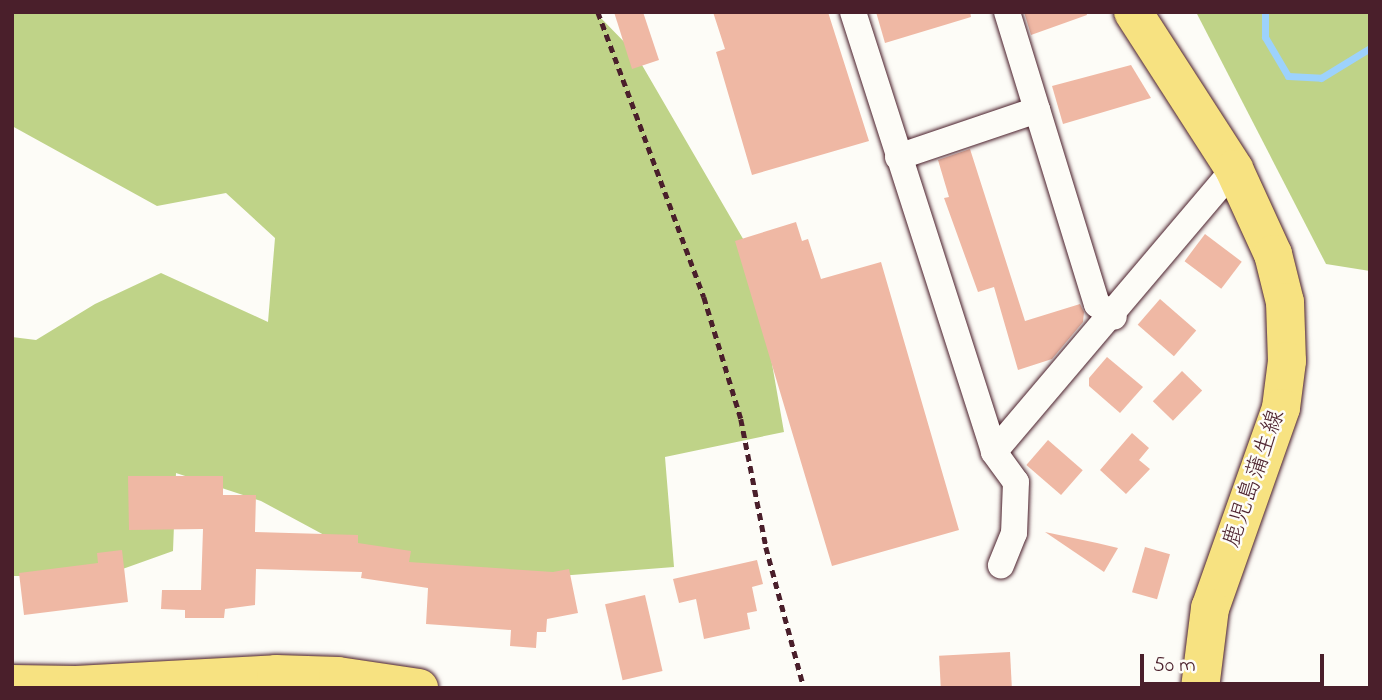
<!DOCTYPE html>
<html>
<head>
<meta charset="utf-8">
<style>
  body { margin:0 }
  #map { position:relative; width:1382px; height:700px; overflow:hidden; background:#fdfcf7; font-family:"Indie Flower","Klee One",sans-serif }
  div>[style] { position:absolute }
  .green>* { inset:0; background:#bfd388 }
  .stream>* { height:7px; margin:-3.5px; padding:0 3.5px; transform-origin:3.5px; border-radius:3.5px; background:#9dd2fc }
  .building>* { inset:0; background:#efb8a4; transform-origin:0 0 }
  .path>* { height:4.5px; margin-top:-2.25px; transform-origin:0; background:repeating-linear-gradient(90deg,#4a1f2b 0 7px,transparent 0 12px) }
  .roads { filter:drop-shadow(0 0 2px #4a1f2b) drop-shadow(0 0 2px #4a1f2b) }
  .minor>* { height:26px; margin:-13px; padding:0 13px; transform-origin:13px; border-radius:13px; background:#fdfcf7 }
  .primary>* { height:38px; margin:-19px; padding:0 19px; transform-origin:19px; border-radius:19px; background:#f7e281 }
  span { translate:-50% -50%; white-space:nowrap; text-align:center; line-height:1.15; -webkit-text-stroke:5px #fdfcf7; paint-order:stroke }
  .street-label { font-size:24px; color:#4a1f2b }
  .frame { position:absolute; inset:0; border:14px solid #4a1f2b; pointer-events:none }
  .scale { position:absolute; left:1140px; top:654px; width:184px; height:32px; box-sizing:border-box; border:4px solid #4a1f2b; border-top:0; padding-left:9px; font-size:21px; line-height:24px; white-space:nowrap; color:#4a1f2b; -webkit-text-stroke:5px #fdfcf7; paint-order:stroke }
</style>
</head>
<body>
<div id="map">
  <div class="green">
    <div style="clip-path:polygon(12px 12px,595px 12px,635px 53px,753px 256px,784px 432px,665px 457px,674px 567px,469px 583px,365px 557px,261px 501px,176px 473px,173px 551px,103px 576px,12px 576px,12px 337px,36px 340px,95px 304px,161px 273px,268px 322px,275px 238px,226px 193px,157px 206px,12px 126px)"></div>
    <div style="clip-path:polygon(1196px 12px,1370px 12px,1370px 271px,1326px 264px)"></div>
  </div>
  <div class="stream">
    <div style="left:1265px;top:12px;width:25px;rotate:90deg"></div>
    <div style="left:1265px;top:37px;width:45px;rotate:59.5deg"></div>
    <div style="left:1288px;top:76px;width:33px;rotate:3deg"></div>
    <div style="left:1321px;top:78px;width:57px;rotate:-31.5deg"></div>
  </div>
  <div class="building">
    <div style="clip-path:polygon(614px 12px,643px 12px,659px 60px,632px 69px)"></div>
    <div style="clip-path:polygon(713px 12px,828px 12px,869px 141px,752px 175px,716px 52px,725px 49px)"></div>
    <div style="clip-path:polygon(876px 12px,970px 12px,971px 17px,885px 43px)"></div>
    <div style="clip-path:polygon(1024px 12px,1086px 12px,1087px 15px,1031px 35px)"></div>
    <div style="clip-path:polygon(1131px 65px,1151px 98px,1063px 124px,1052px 86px)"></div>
    <div style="clip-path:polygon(970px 149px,1025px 321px,1080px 304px,1084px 312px,1083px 322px,1052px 359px,1018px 370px,994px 287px,978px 292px,944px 198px,949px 197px,938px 160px)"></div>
    <div style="clip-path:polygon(796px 222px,802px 241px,808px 239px,821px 279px,881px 262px,959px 530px,832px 566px,735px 241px)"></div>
    <div style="left:1205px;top:234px;width:46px;height:34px;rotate:37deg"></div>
    <div style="left:1160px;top:299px;width:48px;height:34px;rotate:41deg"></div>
    <div style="clip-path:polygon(1107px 357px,1143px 387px,1120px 413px,1089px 386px,1089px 378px)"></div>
    <div style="left:1182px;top:371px;width:28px;height:42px;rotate:44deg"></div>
    <div style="clip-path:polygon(1132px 433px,1149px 448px,1139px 460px,1150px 469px,1126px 494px,1100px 470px)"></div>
    <div style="left:1048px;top:440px;width:46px;height:33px;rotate:41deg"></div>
    <div style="clip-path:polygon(128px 476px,223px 476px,223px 495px,256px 495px,255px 532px,358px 535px,358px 543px,411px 551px,409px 562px,553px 572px,569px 569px,578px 613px,547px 619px,546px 632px,537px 632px,536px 648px,510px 646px,511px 630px,426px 624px,428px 588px,361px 578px,362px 572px,256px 569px,255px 605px,225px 609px,224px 618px,185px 618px,185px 610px,161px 609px,162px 590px,201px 590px,203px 529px,129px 530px)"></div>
    <div style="clip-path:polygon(1045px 532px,1097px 543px,1118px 548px,1104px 572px)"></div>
    <div style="left:1145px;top:547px;width:26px;height:47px;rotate:16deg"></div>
    <div style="clip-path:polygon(122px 550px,128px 602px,24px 615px,19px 573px,98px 563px,97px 553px)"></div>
    <div style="clip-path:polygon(757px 560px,763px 584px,752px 587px,757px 611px,747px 613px,750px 629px,704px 639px,696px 599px,679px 603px,673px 579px)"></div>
    <div style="left:645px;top:595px;width:78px;height:41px;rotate:77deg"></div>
    <div style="left:1010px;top:652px;width:36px;height:71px;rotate:87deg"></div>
  </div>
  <div class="path">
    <div style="left:598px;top:12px;width:304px;rotate:69.6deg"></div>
    <div style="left:704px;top:297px;width:127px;rotate:73.1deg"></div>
    <div style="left:741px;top:419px;width:130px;rotate:78.9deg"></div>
    <div style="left:766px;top:547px;width:146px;rotate:74.9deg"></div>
  </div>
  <div class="roads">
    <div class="minor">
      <div style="left:853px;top:12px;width:462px;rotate:72.2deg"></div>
      <div style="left:994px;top:452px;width:37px;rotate:54deg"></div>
      <div style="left:1016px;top:482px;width:51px;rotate:92.2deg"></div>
      <div style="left:1014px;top:533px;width:35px;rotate:112deg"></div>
      <div style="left:1007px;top:12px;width:306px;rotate:72.9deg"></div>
      <div style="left:1097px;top:304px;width:21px;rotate:37deg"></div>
      <div style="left:898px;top:157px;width:147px;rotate:-18.7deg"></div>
      <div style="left:994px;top:452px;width:371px;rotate:-49.7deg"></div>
    </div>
    <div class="primary">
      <div style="left:1133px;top:12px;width:187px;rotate:57.2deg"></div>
      <div style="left:1234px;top:169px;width:94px;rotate:65.4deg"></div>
      <div style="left:1273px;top:254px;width:49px;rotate:76deg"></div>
      <div style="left:1285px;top:302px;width:59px;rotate:88.1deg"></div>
      <div style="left:1287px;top:361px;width:47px;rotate:97.3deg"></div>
      <div style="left:1281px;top:408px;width:212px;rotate:109.5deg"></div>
      <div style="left:1210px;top:608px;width:81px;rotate:97.1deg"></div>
      <div style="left:12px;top:684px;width:64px;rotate:0.9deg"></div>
      <div style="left:76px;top:685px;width:200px;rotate:-3.1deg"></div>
      <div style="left:276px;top:674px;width:62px;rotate:1.8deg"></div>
      <div style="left:338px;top:676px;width:82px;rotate:8.4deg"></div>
    </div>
  </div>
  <div class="street-label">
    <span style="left:1255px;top:479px;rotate:-71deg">鹿児島蒲生線</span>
  </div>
  <div class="frame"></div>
  <div class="scale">50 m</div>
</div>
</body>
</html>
